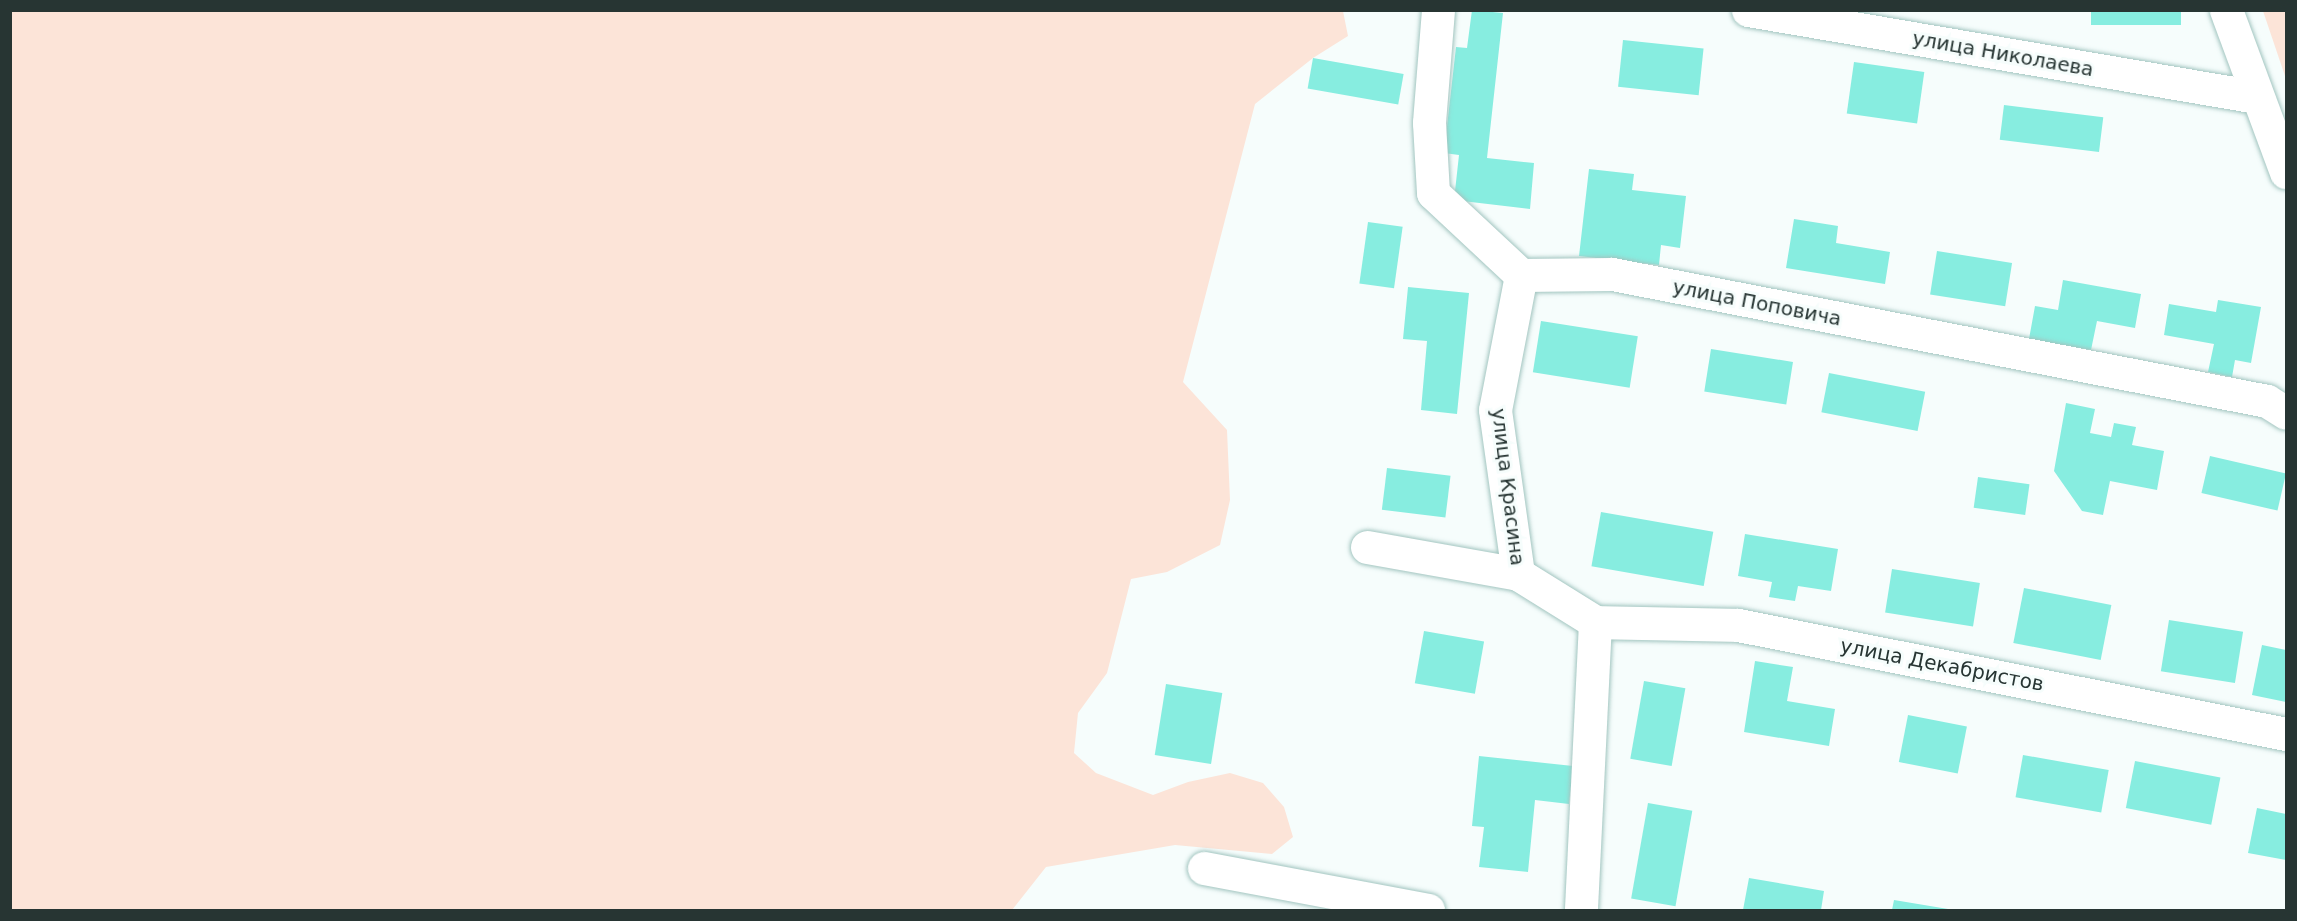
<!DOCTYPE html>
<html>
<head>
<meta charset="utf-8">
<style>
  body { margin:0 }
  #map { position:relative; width:2297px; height:921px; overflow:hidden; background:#f6fdfc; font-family:"DejaVu Sans",sans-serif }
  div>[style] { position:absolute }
  .green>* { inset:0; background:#fce4d8 }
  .building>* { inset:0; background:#87ede0; transform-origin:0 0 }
  .roads { filter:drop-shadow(0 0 2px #a2c5c0) drop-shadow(0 0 2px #a2c5c0) }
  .minor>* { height:33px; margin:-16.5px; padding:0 16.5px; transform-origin:16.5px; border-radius:16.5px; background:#fff }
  span { translate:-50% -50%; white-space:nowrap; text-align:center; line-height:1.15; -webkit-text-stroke:6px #f6fdfc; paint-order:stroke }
  .street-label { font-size:20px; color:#273533 }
  .frame { position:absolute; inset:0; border:12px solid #273533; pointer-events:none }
</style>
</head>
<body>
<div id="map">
  <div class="green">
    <div style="clip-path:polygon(10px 11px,1343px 11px,1348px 36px,1313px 58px,1255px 104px,1183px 382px,1227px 430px,1230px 500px,1220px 545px,1167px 572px,1131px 579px,1107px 673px,1078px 713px,1074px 753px,1096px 773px,1153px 795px,1188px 782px,1230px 773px,1263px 783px,1284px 807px,1293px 837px,1272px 854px,1175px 845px,1046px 867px,1012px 910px,11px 910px)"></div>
    <div style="clip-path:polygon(2263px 11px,2286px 11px,2286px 79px)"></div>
  </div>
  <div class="building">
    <div style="clip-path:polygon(1472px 10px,1503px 13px,1487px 158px,1534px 163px,1530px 209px,1454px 200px,1459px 155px,1444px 153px,1456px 47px,1467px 48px)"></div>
    <div style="left:2091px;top:10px;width:90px;height:15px"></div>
    <div style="left:1623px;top:40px;width:81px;height:47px;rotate:6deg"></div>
    <div style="left:1313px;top:58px;width:92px;height:31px;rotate:10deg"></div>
    <div style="left:1854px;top:62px;width:71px;height:52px;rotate:8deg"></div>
    <div style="left:2004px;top:105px;width:100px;height:35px;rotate:7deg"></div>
    <div style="clip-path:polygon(1589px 169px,1634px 174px,1632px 190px,1686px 196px,1680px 248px,1661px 245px,1659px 265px,1579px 256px)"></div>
    <div style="clip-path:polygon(1794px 219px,1838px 226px,1836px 243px,1890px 252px,1885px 284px,1786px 268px)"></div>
    <div style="left:1368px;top:222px;width:35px;height:62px;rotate:8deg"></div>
    <div style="left:1937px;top:251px;width:76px;height:44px;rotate:9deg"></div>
    <div style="clip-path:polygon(2063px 280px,2141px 294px,2135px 328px,2097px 321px,2091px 350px,2029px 339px,2035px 306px,2058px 310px)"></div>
    <div style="clip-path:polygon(1408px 287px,1469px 293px,1457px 414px,1421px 410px,1427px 341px,1403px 339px)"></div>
    <div style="clip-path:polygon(2218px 300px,2261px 307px,2251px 363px,2235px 360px,2232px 377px,2208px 372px,2214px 344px,2164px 335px,2169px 304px,2216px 312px)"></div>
    <div style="left:1541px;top:321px;width:98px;height:52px;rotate:9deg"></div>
    <div style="left:1711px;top:349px;width:83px;height:43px;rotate:9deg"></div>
    <div style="left:1829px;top:373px;width:98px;height:40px;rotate:11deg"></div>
    <div style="clip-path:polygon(2066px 403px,2095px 409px,2090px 433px,2111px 437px,2114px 423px,2136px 427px,2132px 445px,2164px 451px,2157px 490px,2110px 481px,2103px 515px,2082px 511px,2054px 471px)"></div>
    <div style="left:2210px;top:456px;width:78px;height:38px;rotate:13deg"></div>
    <div style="left:1387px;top:468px;width:64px;height:42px;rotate:7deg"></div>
    <div style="left:1978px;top:477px;width:52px;height:31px;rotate:8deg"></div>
    <div style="left:1601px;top:512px;width:114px;height:55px;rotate:10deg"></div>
    <div style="clip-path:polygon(1745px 534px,1838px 549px,1831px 591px,1798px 586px,1795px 601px,1769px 597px,1772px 582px,1738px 576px)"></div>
    <div style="left:1892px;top:569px;width:89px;height:44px;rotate:9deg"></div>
    <div style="left:2024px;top:588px;width:89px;height:56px;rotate:11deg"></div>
    <div style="left:2169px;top:620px;width:75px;height:52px;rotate:9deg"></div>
    <div style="left:1424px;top:631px;width:61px;height:53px;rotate:10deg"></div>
    <div style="clip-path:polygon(2262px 645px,2286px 650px,2286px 702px,2252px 695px)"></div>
    <div style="clip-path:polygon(1755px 661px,1793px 667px,1787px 701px,1835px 709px,1829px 746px,1744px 732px)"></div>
    <div style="left:1644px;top:681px;width:42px;height:79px;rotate:10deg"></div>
    <div style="left:1166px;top:684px;width:57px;height:72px;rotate:9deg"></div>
    <div style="left:1908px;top:715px;width:60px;height:48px;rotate:11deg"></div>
    <div style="left:2023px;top:755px;width:87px;height:43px;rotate:10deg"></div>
    <div style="clip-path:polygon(1479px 756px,1573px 766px,1569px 804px,1535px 800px,1528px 872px,1479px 867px,1484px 827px,1472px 826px)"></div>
    <div style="left:2135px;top:761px;width:87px;height:48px;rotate:11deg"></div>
    <div style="left:1648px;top:803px;width:45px;height:97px;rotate:10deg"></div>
    <div style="clip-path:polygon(2257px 808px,2286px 814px,2286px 860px,2248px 853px)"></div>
    <div style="clip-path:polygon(1749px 878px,1824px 891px,1821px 910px,1743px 910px)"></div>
    <div style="clip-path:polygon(1894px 900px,1948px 909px,1948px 910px,1892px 910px)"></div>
  </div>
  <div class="roads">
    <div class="minor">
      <div style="left:1438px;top:10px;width:113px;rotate:94.6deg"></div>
      <div style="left:1429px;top:123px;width:70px;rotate:86.7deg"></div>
      <div style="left:1433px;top:193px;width:120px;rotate:43deg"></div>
      <div style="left:1521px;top:275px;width:91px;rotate:-0.6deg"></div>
      <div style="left:1612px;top:274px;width:667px;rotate:10.97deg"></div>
      <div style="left:2267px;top:401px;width:22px;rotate:32deg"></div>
      <div style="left:1748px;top:10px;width:516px;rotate:9.7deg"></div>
      <div style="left:2226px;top:10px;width:173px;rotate:69.7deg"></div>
      <div style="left:1521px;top:275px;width:137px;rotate:100.9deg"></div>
      <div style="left:1495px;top:410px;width:166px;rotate:82deg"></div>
      <div style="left:1518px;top:574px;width:91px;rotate:31.9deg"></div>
      <div style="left:1595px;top:622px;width:288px;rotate:92.8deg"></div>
      <div style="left:1367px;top:547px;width:153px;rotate:10.1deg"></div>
      <div style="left:1595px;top:622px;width:143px;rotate:1.2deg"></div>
      <div style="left:1738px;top:625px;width:559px;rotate:11.25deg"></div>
      <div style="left:1204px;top:868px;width:228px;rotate:10.6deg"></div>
    </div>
  </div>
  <div class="street-label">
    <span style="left:2003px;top:54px;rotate:10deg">улица Николаева</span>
    <span style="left:1757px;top:303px;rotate:11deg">улица Поповича</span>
    <span style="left:1508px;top:487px;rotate:83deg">улица Красина</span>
    <span style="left:1942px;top:665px;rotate:11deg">улица Декабристов</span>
  </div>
  <div class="frame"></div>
</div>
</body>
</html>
